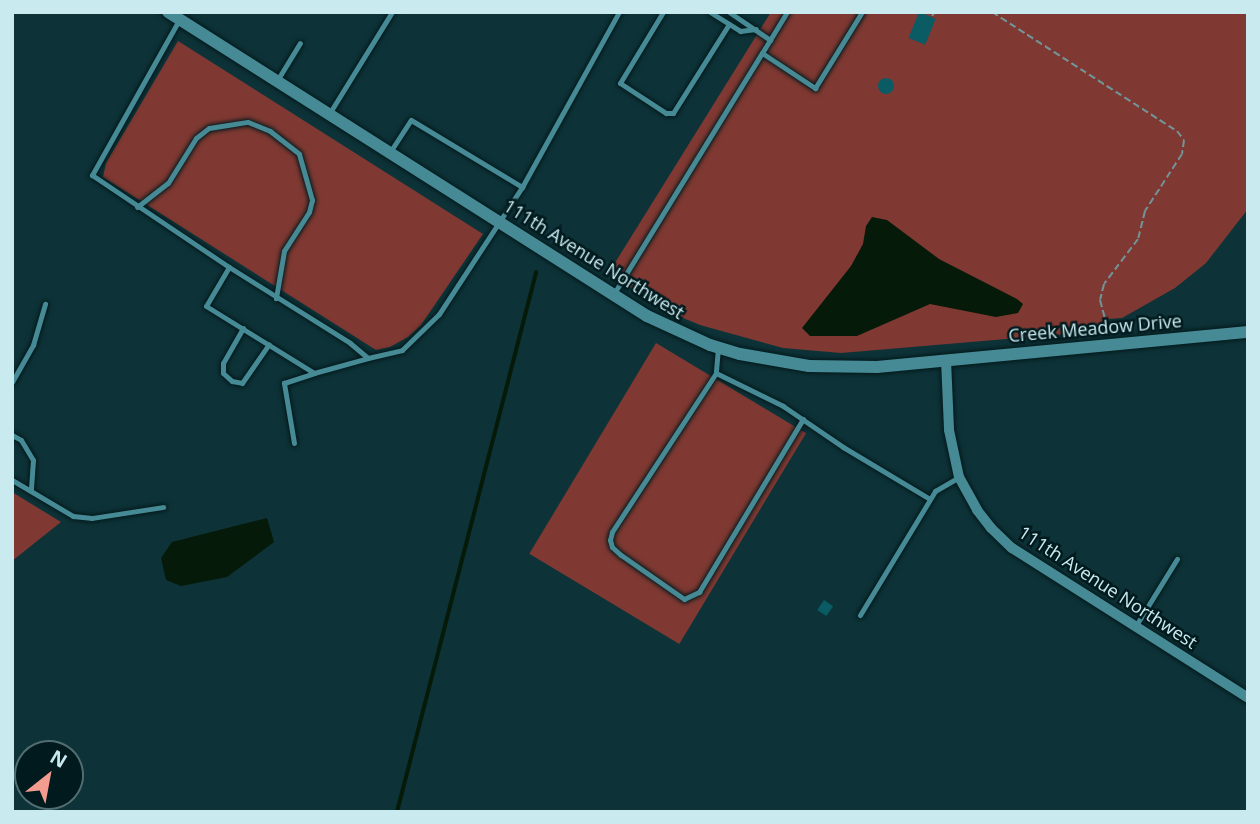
<!DOCTYPE html>
<html>
<head>
<meta charset="utf-8">
<style>
  body { margin:0 }
  #map { position:relative; width:1260px; height:824px; overflow:hidden; background:#0d3338; font-family:"Open Sans",sans-serif }
  div>[style] { position:absolute }
  .green>* { inset:0; background:#7f3932; transform-origin:0 0 }
  .water>* { inset:0; background:#051a08 }
  .stream>* { height:3.5px; margin:-1.75px; padding:0 1.75px; transform-origin:1.75px; border-radius:1.75px; background:#051a08 }
  .building>* { inset:0; background:#0b5b65; transform-origin:0 0 }
  .round { border-radius:50% }
  .path>* { height:2px; margin-top:-1px; transform-origin:0; background:repeating-linear-gradient(90deg,#719499 0 7px,transparent 0 10.5px) }
  .roads { filter:drop-shadow(0 0 2px #04191c) drop-shadow(0 0 2px #04191c) }
  .service>* { height:5px; margin:-2.5px; padding:0 2.5px; transform-origin:2.5px; border-radius:2.5px; background:#458a94 }
  .minor>* { height:10px; margin:-5px; padding:0 5px; transform-origin:5px; border-radius:5px; background:#458a94 }
  .tertiary>* { height:12px; margin:-6px; padding:0 6px; transform-origin:6px; border-radius:6px; background:#458a94 }
  span { translate:-50% -50%; white-space:nowrap; text-align:center; line-height:1.15; -webkit-text-stroke:5px #001a1e; paint-order:stroke }
  .street-label { font-size:18px; color:#c9eaef }
  .frame { position:absolute; inset:0; border:14px solid #c9eaef; pointer-events:none }
  .north { position:absolute; left:14px; top:740px; width:70px; height:70px; box-sizing:border-box; background:#001a1e; border:2px solid #506d72; border-radius:50%; rotate:31deg; font-size:19px; font-weight:700; line-height:28px; text-align:center; color:#c9eaef }
  .north::after { content:''; display:block; margin:auto; width:24px; height:32px; background:#f59c91; clip-path:polygon(50% 0,100% 100%,50% 72%,0 100%) }
</style>
</head>
<body>
<div id="map">
  <div class="green">
    <div style="clip-path:polygon(771px 12px,1248px 12px,1248px 209px,1206px 263px,1175px 288px,1122px 318px,1108px 319px,1100px 331px,841px 353px,783px 348px,700px 325px,671px 313px,608px 274px)"></div>
    <div style="clip-path:polygon(178px 41px,483px 234px,421px 325px,408px 337px,390px 347px,376px 350px,103px 177px,106px 163px)"></div>
    <div style="left:656px;top:343px;width:175px;height:246px;rotate:31deg"></div>
    <div style="clip-path:polygon(12px 492px,61px 522px,12px 561px)"></div>
  </div>
  <div class="water">
    <div style="clip-path:polygon(872px 217px,887px 220px,939px 259px,1017px 299px,1023px 304px,1018px 313px,996px 317px,930px 304px,857px 336px,810px 336px,802px 328px,851px 266px,863px 244px,866px 226px)"></div>
    <div style="clip-path:polygon(267px 518px,274px 542px,227px 577px,181px 586px,166px 580px,161px 558px,172px 542px)"></div>
  </div>
  <div class="stream">
    <div style="left:397px;top:812px;width:557px;rotate:-75.54deg"></div>
  </div>
  <div class="building">
    <div style="left:919px;top:12px;width:18px;height:28px;rotate:22deg"></div>
    <div class="round" style="left:878px;top:78px;width:16px;height:16px"></div>
    <div style="left:824px;top:600px;width:11px;height:12px;rotate:34deg"></div>
  </div>
  <div class="path">
    <div style="left:992px;top:12px;width:220px;rotate:32.8deg"></div>
    <div style="left:1177px;top:131px;width:11px;rotate:52deg"></div>
    <div style="left:1184px;top:140px;width:14px;rotate:98deg"></div>
    <div style="left:1182px;top:154px;width:68px;rotate:123deg"></div>
    <div style="left:1145px;top:211px;width:29px;rotate:104deg"></div>
    <div style="left:1138px;top:239px;width:56px;rotate:127.1deg"></div>
    <div style="left:1104px;top:284px;width:16px;rotate:104deg"></div>
    <div style="left:1100px;top:300px;width:28px;rotate:75deg"></div>
    <div style="left:932px;top:16px;width:5px;rotate:-53deg"></div>
  </div>
  <div class="roads">
    <div class="service">
      <div style="left:663px;top:12px;width:83px;rotate:121.2deg"></div>
      <div style="left:620px;top:83px;width:55px;rotate:33.1deg"></div>
      <div style="left:666px;top:113px;width:7px"></div>
      <div style="left:673px;top:113px;width:105px;rotate:-57.8deg"></div>
      <div style="left:710px;top:12px;width:36px;rotate:32deg"></div>
      <div style="left:740px;top:31px;width:16px;rotate:-7deg"></div>
      <div style="left:729px;top:12px;width:50px;rotate:34.3deg"></div>
      <div style="left:787px;top:12px;width:48px;rotate:121.4deg"></div>
      <div style="left:762px;top:53px;width:64px;rotate:33.4deg"></div>
      <div style="left:815px;top:88px;width:89px;rotate:-58.3deg"></div>
      <div style="left:179px;top:20px;width:178px;rotate:119.3deg"></div>
      <div style="left:92px;top:175px;width:165px;rotate:33.9deg"></div>
      <div style="left:229px;top:267px;width:143px;rotate:32.1deg"></div>
      <div style="left:350px;top:343px;width:23px;rotate:40deg"></div>
      <div style="left:368px;top:358px;width:35px;rotate:-13deg"></div>
      <div style="left:402px;top:350px;width:52px;rotate:-44.2deg"></div>
      <div style="left:439px;top:314px;width:152px;rotate:-56.8deg"></div>
      <div style="left:522px;top:187px;width:200px;rotate:-61deg"></div>
      <div style="left:278px;top:79px;width:42px;rotate:-58.6deg"></div>
      <div style="left:329px;top:114px;width:120px;rotate:-58.3deg"></div>
      <div style="left:390px;top:152px;width:38px;rotate:-57deg"></div>
      <div style="left:411px;top:120px;width:130px;rotate:31.1deg"></div>
      <div style="left:137px;top:207px;width:39px;rotate:-38deg"></div>
      <div style="left:168px;top:183px;width:53px;rotate:-58.1deg"></div>
      <div style="left:196px;top:138px;width:16px;rotate:-38deg"></div>
      <div style="left:209px;top:128px;width:39px;rotate:-9deg"></div>
      <div style="left:248px;top:122px;width:24px;rotate:22deg"></div>
      <div style="left:270px;top:131px;width:37px;rotate:38deg"></div>
      <div style="left:299px;top:154px;width:48px;rotate:74.2deg"></div>
      <div style="left:312px;top:200px;width:12px;rotate:104deg"></div>
      <div style="left:309px;top:212px;width:46px;rotate:122.7deg"></div>
      <div style="left:284px;top:251px;width:48px;rotate:99.7deg"></div>
      <div style="left:229px;top:267px;width:45px;rotate:120.5deg"></div>
      <div style="left:206px;top:306px;width:127px;rotate:31.8deg"></div>
      <div style="left:314px;top:373px;width:56px;rotate:-15.5deg"></div>
      <div style="left:613px;top:295px;width:284px;rotate:-58.4deg"></div>
      <div style="left:243px;top:328px;width:40px;rotate:119.7deg"></div>
      <div style="left:223px;top:363px;width:10px;rotate:90deg"></div>
      <div style="left:223px;top:373px;width:12px;rotate:42deg"></div>
      <div style="left:232px;top:381px;width:10px;rotate:11deg"></div>
      <div style="left:242px;top:383px;width:47px;rotate:-55.3deg"></div>
      <div style="left:718px;top:348px;width:25px;rotate:95deg"></div>
      <div style="left:716px;top:373px;width:75px;rotate:26.2deg"></div>
      <div style="left:783px;top:406px;width:73px;rotate:34.3deg"></div>
      <div style="left:843px;top:447px;width:101px;rotate:30.9deg"></div>
      <div style="left:716px;top:373px;width:190px;rotate:123.2deg"></div>
      <div style="left:612px;top:532px;width:8px;rotate:104deg"></div>
      <div style="left:610px;top:540px;width:7px;rotate:74deg"></div>
      <div style="left:612px;top:547px;width:12px;rotate:42deg"></div>
      <div style="left:621px;top:555px;width:77px;rotate:34.9deg"></div>
      <div style="left:684px;top:599px;width:17px;rotate:-25deg"></div>
      <div style="left:699px;top:592px;width:202px;rotate:-59deg"></div>
      <div style="left:12px;top:382px;width:43px;rotate:-60.4deg"></div>
      <div style="left:33px;top:345px;width:43px;rotate:-73.7deg"></div>
      <div style="left:12px;top:435px;width:10px;rotate:29deg"></div>
      <div style="left:21px;top:440px;width:23px;rotate:59deg"></div>
      <div style="left:33px;top:460px;width:31px;rotate:94deg"></div>
      <div style="left:294px;top:443px;width:61px;rotate:-99.5deg"></div>
      <div style="left:284px;top:383px;width:32px;rotate:-18deg"></div>
      <div style="left:12px;top:480px;width:71px;rotate:30.5deg"></div>
      <div style="left:73px;top:516px;width:19px;rotate:6deg"></div>
      <div style="left:92px;top:518px;width:72px;rotate:-8.8deg"></div>
      <div style="left:860px;top:615px;width:145px;rotate:-58.8deg"></div>
      <div style="left:935px;top:491px;width:28px;rotate:-30deg"></div>
      <div style="left:1135px;top:627px;width:80px;rotate:-58.3deg"></div>
    </div>
    <div class="minor">
      <div style="left:946px;top:360px;width:70px;rotate:87.5deg"></div>
      <div style="left:949px;top:430px;width:48px;rotate:78deg"></div>
      <div style="left:959px;top:477px;width:38px;rotate:61deg"></div>
      <div style="left:977px;top:510px;width:23px;rotate:52deg"></div>
      <div style="left:991px;top:528px;width:29px;rotate:44deg"></div>
      <div style="left:1012px;top:548px;width:280px;rotate:32.4deg"></div>
    </div>
    <div class="tertiary">
      <div style="left:168px;top:12px;width:567px;rotate:32.4deg"></div>
      <div style="left:647px;top:316px;width:69px;rotate:24.7deg"></div>
      <div style="left:710px;top:345px;width:31px;rotate:17deg"></div>
      <div style="left:740px;top:354px;width:70px;rotate:9.9deg"></div>
      <div style="left:809px;top:366px;width:68px;rotate:0.8deg"></div>
      <div style="left:877px;top:367px;width:373px;rotate:-5.4deg"></div>
    </div>
  </div>
  <div class="street-label">
    <span style="left:594px;top:259px;rotate:32deg">111th Avenue Northwest</span>
    <span style="left:1095px;top:328px;rotate:-5deg">Creek Meadow Drive</span>
    <span style="left:1108px;top:587px;rotate:33deg">111th Avenue Northwest</span>
  </div>
  <div class="frame"></div>
  <div class="north">N</div>
</div>
</body>
</html>
